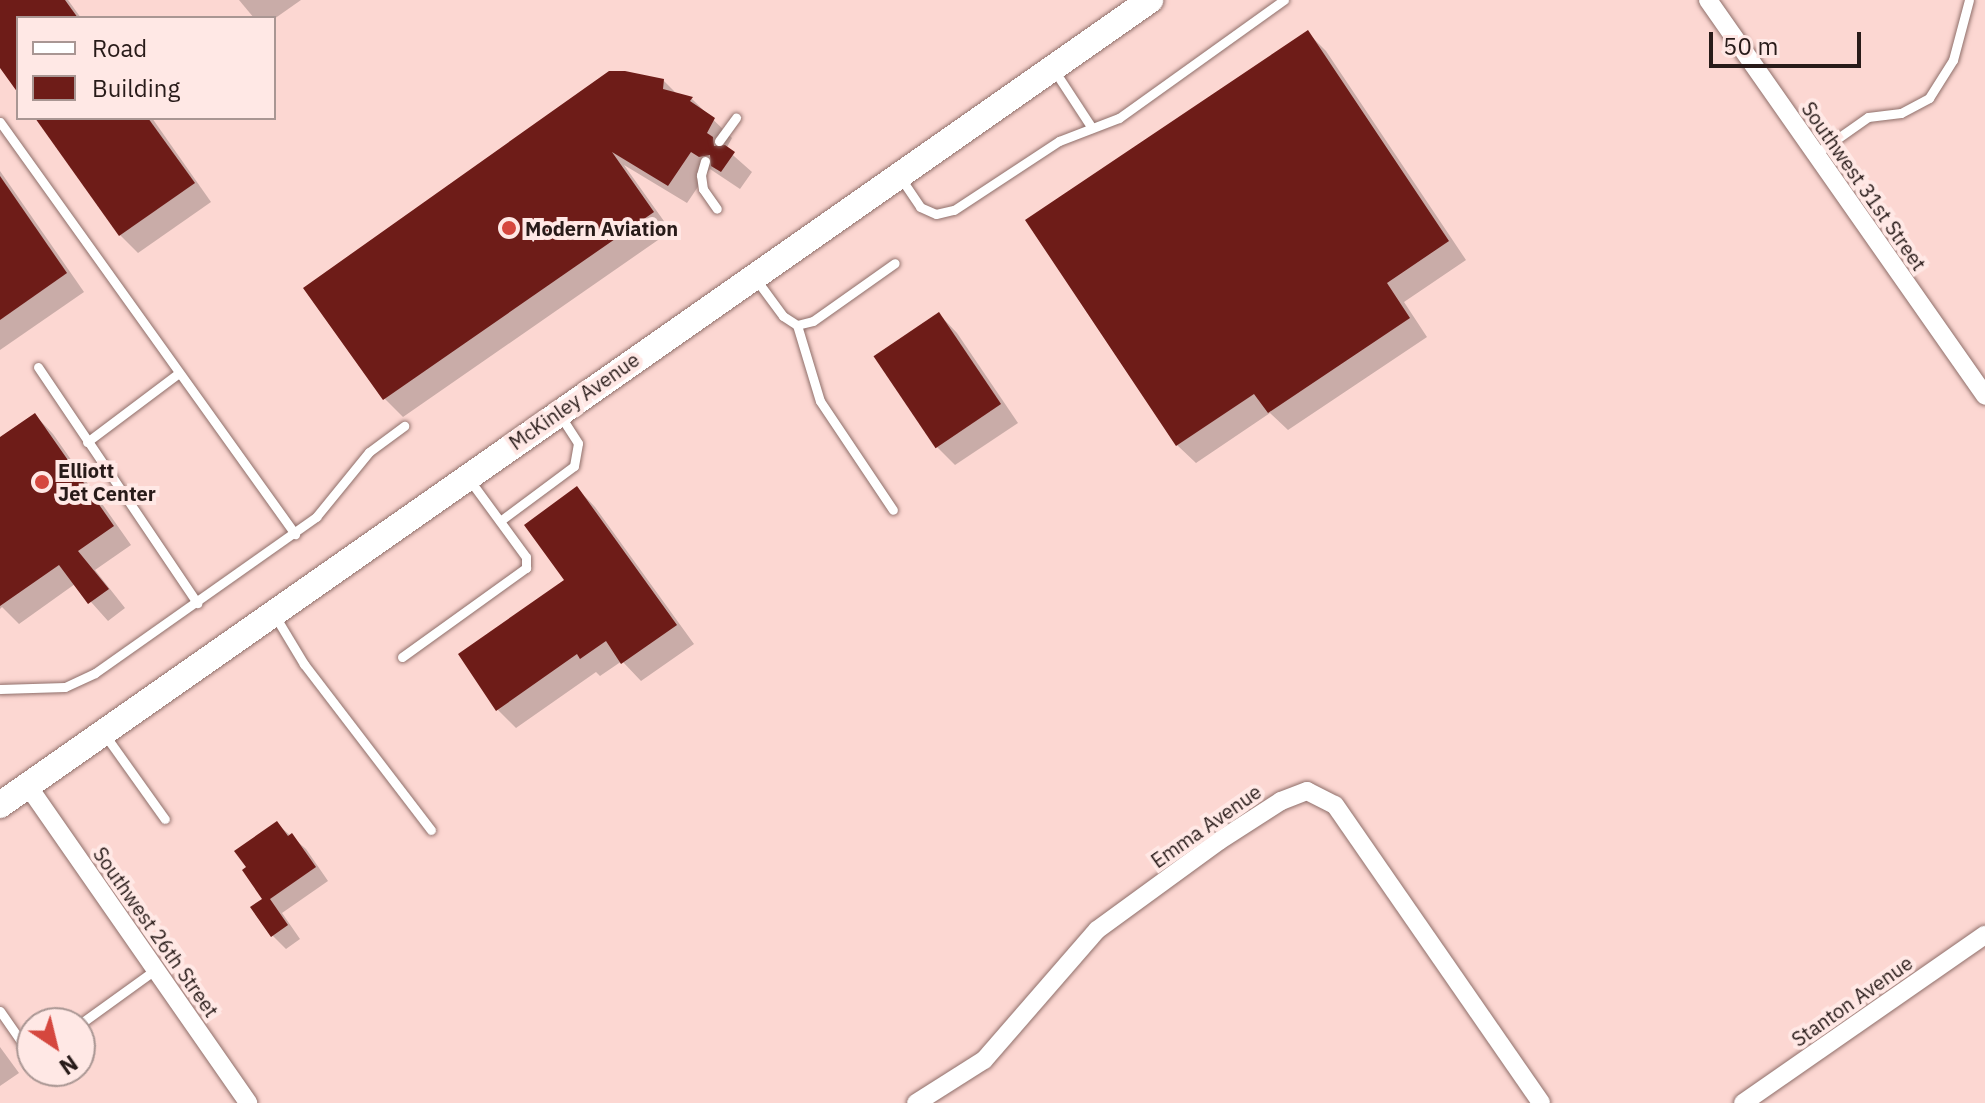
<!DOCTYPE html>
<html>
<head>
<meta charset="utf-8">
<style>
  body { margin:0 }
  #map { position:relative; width:1985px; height:1103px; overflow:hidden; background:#fcd7d2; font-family:"IBM Plex Sans",sans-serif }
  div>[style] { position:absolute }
  .shadow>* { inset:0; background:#0003 }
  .building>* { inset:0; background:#6e1c18; transform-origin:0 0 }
  .roads { filter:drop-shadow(0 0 2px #8f6f6a) drop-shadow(0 0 2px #8f6f6a) }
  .lane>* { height:9px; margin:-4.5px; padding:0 4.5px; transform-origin:4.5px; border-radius:4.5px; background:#fff }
  .street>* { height:18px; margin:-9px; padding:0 9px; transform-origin:9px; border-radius:9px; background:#fff }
  .secondary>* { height:26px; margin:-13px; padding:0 13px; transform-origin:13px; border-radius:13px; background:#fff }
  .dots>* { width:22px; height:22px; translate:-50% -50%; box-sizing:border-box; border:4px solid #ffe8e5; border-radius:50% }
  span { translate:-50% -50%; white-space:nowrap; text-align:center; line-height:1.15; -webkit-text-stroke:8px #ffe8e5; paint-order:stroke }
  .street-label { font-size:20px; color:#281b19 }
  .poi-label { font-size:20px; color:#281b19; font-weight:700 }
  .left { translate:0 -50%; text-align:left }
  .legend { position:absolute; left:16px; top:16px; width:260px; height:104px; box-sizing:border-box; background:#ffe8e5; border:2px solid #a99693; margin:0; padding:10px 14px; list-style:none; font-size:24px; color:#281b19 }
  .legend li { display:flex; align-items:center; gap:16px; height:40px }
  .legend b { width:40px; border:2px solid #a99693 }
  .north { position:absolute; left:16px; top:1007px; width:80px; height:80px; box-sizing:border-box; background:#ffe8e5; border:2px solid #a99693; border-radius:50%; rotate:145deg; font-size:22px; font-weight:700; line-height:32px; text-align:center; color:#281b19 }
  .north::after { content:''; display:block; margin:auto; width:28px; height:36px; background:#d5473e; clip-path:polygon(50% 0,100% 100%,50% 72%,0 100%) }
  .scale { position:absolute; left:1709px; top:32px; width:152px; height:36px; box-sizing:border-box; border:4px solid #281b19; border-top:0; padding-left:10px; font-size:24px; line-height:28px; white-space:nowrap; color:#281b19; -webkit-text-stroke:6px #ffe8e5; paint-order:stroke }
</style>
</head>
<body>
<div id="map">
  <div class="shadow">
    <div style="clip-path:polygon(0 0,68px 0,81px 18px,18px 18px,18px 90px,0 64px)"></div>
    <div style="clip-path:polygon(239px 0,301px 0,274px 19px,254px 18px)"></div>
    <div style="clip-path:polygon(1308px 33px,1326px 51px,1466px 260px,1404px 302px,1427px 337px,1288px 430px,1270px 413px,1196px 463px,1177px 445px)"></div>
    <div style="clip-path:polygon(663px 80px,678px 95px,692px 99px,732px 138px,726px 149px,752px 172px,740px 189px,710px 169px,687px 203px,624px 165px,671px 231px,403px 417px,384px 398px)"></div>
    <div style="clip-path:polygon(38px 118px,152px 118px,211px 202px,138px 253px,120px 235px)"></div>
    <div style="clip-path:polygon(0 171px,84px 292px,0 350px)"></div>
    <div style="clip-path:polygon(939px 314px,957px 333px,1018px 423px,955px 465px,937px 447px,876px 357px)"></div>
    <div style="clip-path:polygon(35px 415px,53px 434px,131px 545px,95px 570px,125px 608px,108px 621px,75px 584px,19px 624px,2px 607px,0 609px,0 440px)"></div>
    <div style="clip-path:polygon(577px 488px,595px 507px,694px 644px,641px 681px,622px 661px,600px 676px,596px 672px,516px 728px,498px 710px,461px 654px,566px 581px)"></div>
    <div style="clip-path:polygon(277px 824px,306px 849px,328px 881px,282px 913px,300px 939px,286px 949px,272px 935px,265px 899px)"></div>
    <div style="clip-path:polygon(0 1047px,19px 1073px,0 1086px)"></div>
  </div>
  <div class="building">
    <div style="clip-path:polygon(0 0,65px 0,78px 18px,18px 18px,18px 93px,0 68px)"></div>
    <div style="clip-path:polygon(1308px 30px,1449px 241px,1387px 283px,1410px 318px,1268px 413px,1254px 394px,1176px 446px,1025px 220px)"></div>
    <div style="clip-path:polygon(609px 71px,625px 71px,664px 79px,663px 89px,693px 97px,690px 101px,715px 118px,707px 133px,713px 137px,714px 146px,725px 145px,735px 152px,721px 172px,711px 166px,710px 155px,699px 157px,691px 152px,668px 186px,612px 152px,654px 212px,383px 400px,303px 288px)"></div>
    <div style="clip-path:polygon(35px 118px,148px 118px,195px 183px,119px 236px)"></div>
    <div style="clip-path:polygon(0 176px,67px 273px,0 320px)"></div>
    <div style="left:939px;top:312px;width:111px;height:79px;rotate:56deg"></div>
    <div style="clip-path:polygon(35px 413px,114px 526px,78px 551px,109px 589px,88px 604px,59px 565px,0 606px,0 437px)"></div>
    <div style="clip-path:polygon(577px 486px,677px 625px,621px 664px,606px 641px,580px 659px,577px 654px,496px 711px,458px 654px,564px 580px,524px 525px)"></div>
    <div style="clip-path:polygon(277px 821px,288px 836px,292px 833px,316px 867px,270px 899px,288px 925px,271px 937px,250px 907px,262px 899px,242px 870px,246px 867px,234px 851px)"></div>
  </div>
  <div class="roads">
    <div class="lane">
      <div style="left:1054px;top:70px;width:69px;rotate:56.8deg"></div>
      <div style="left:0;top:122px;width:507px;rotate:54.4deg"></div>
      <div style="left:719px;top:141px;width:29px;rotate:-54deg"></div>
      <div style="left:1814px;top:155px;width:66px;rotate:-35.1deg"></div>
      <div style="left:1868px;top:117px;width:33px;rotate:-7deg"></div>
      <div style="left:1901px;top:113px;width:32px;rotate:-28deg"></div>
      <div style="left:1929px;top:98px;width:45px;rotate:-57.7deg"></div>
      <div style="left:1953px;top:60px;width:62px;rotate:-75.1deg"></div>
      <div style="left:705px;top:161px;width:15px;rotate:106deg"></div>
      <div style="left:701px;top:175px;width:14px;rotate:82deg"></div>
      <div style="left:703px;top:189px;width:24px;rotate:55deg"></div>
      <div style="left:900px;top:177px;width:36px;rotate:56deg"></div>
      <div style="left:920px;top:207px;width:17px;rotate:24deg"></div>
      <div style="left:936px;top:214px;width:18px;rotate:-13deg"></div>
      <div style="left:954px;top:210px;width:126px;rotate:-33.3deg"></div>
      <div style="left:1059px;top:141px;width:64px;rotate:-21deg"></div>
      <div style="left:1119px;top:118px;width:203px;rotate:-35.6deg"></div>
      <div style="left:755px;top:278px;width:47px;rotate:53.6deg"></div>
      <div style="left:783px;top:316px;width:17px;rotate:33deg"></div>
      <div style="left:797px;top:325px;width:16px;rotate:-14deg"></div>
      <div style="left:813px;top:321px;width:100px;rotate:-35.3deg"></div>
      <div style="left:797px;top:325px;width:79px;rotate:73.2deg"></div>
      <div style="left:820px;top:401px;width:131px;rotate:56.2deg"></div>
      <div style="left:38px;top:367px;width:285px;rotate:56deg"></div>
      <div style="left:87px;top:442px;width:115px;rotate:-36.9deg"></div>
      <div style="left:500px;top:521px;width:92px;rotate:-36.6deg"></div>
      <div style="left:574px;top:466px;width:23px;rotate:-80deg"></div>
      <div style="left:578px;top:443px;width:33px;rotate:-123deg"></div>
      <div style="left:275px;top:616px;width:56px;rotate:58.9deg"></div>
      <div style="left:304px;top:664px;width:209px;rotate:52.6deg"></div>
      <div style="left:402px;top:657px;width:153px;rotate:-35.7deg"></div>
      <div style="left:526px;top:568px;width:11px;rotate:-90deg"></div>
      <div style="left:526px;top:557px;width:97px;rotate:-126.2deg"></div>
      <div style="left:0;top:689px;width:65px;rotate:-1.8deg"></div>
      <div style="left:65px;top:687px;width:33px;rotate:-25deg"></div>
      <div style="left:95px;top:673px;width:271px;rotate:-35.2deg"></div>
      <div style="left:316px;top:517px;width:84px;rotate:-50.8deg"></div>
      <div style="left:369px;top:452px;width:44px;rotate:-36.6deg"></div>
      <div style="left:105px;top:735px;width:103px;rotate:54.5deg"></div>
      <div style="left:0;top:1011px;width:56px;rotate:55.2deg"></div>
      <div style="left:80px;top:1024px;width:92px;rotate:-35.8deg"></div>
    </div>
    <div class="street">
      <div style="left:1708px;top:0;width:483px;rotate:55deg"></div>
      <div style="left:28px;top:786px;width:386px;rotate:55.2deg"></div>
      <div style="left:916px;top:1103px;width:80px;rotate:-32.3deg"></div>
      <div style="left:984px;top:1060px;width:172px;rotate:-49deg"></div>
      <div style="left:1097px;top:930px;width:151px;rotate:-36.1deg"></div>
      <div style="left:1219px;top:841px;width:74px;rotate:-32.8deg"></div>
      <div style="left:1281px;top:801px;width:28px;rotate:-21deg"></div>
      <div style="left:1307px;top:791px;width:31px;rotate:27deg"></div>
      <div style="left:1335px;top:805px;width:362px;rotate:55.3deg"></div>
      <div style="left:1743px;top:1103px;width:295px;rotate:-34.8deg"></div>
    </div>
    <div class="secondary">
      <div style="left:0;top:805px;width:1404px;rotate:-34.99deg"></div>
    </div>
  </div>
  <div class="dots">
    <div style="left:509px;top:228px;background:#d5473e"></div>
    <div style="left:42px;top:482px;background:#d5473e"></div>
  </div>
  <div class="street-label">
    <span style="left:1864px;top:186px;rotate:55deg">Southwest 31st Street</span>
    <span style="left:574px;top:401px;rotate:-35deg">McKinley Avenue</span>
    <span style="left:1206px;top:826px;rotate:-35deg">Emma Avenue</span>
    <span style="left:156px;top:932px;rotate:55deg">Southwest 26th Street</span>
    <span style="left:1852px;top:1001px;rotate:-35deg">Stanton Avenue</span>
  </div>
  <div class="poi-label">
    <span class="left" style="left:525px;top:228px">Modern Aviation</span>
    <span class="left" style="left:58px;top:482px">Elliott<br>Jet Center</span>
  </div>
  <ul class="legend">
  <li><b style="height:10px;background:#fff"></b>Road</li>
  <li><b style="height:22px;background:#6e1c18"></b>Building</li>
  </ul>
  <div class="north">N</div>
  <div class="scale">50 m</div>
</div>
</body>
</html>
